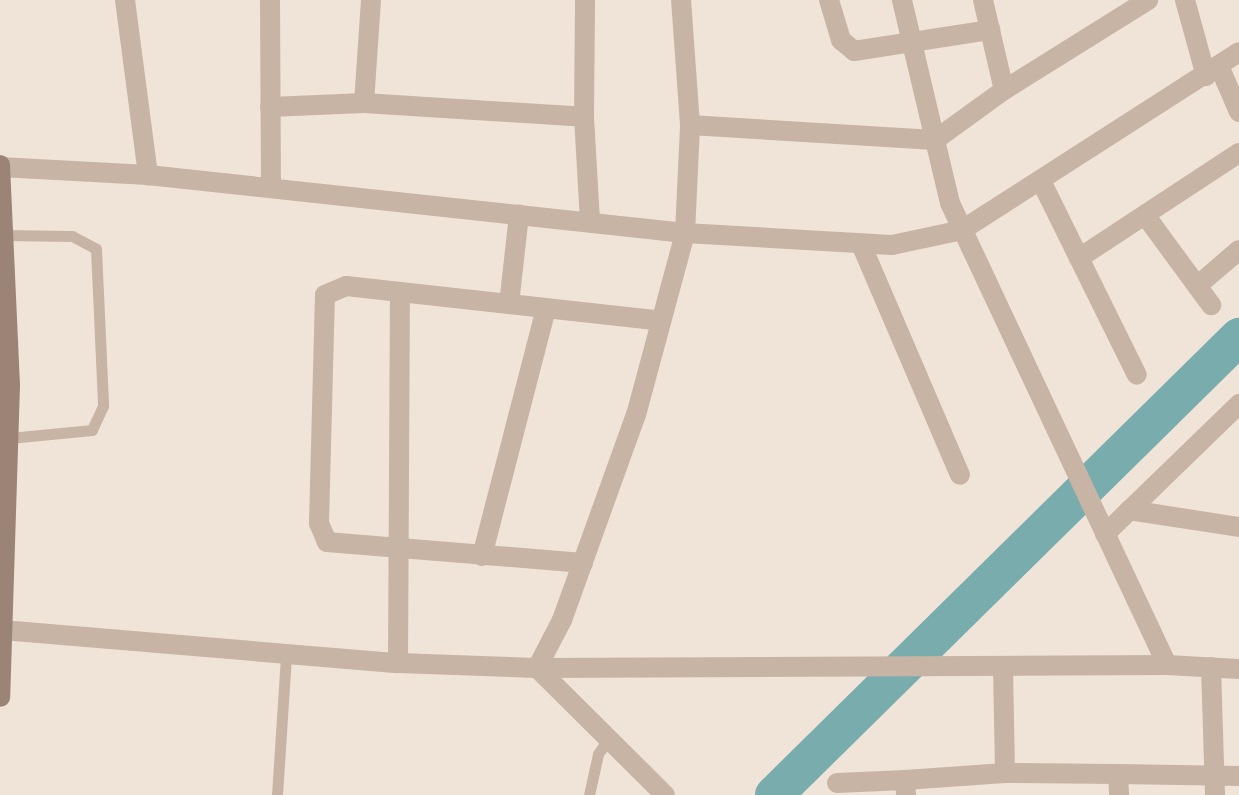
<!DOCTYPE html>
<html>
<head>
<meta charset="utf-8">
<style>
  body { margin:0 }
  #map { position:relative; width:1239px; height:795px; overflow:hidden; background:#f0e4d8; font-family:"Roboto Condensed",sans-serif }
  div>[style] { position:absolute }
  .stream>* { height:6px; margin:-3px; padding:0 3px; transform-origin:3px; border-radius:3px; background:#78acad }
  .river>* { height:38px; margin:-19px; padding:0 19px; transform-origin:19px; border-radius:19px; background:#78acad }
  .service>* { height:11px; margin:-5.5px; padding:0 5.5px; transform-origin:5.5px; border-radius:5.5px; background:#c8b4a5 }
  .minor>* { height:20px; margin:-10px; padding:0 10px; transform-origin:10px; border-radius:10px; background:#c8b4a5 }
  .secondary>* { height:20px; margin:-10px; padding:0 10px; transform-origin:10px; border-radius:10px; background:#9b8376 }
  span { translate:-50% -50%; white-space:nowrap; text-align:center; line-height:1.15; -webkit-text-stroke:8px #f8efe4; paint-order:stroke }
</style>
</head>
<body>
<div id="map">
  <div class="stream">
    <div style="left:780px;top:789px;width:9px;rotate:41deg"></div>
  </div>
  <div class="river">
    <div style="left:774px;top:795px;width:653px;rotate:-44.57deg"></div>
  </div>
  <div class="service">
    <div style="left:3px;top:235px;width:69px;rotate:0.8deg"></div>
    <div style="left:72px;top:236px;width:27px;rotate:28deg"></div>
    <div style="left:96px;top:249px;width:157px;rotate:87.4deg"></div>
    <div style="left:103px;top:406px;width:26px;rotate:115deg"></div>
    <div style="left:92px;top:430px;width:83px;rotate:174.5deg"></div>
    <div style="left:277px;top:795px;width:141px;rotate:-86.3deg"></div>
    <div style="left:589px;top:795px;width:42px;rotate:-77.6deg"></div>
    <div style="left:598px;top:754px;width:18px;rotate:-56deg"></div>
  </div>
  <div class="minor">
    <div style="left:125px;top:0;width:177px;rotate:82.5deg"></div>
    <div style="left:270px;top:0;width:188px;rotate:89.7deg"></div>
    <div style="left:829px;top:0;width:42px;rotate:73.3deg"></div>
    <div style="left:841px;top:40px;width:17px;rotate:40deg"></div>
    <div style="left:854px;top:51px;width:138px;rotate:-8.8deg"></div>
    <div style="left:983px;top:0;width:92px;rotate:76.9deg"></div>
    <div style="left:1004px;top:90px;width:85px;rotate:144.1deg"></div>
    <div style="left:935px;top:140px;width:65px;rotate:76.6deg"></div>
    <div style="left:950px;top:203px;width:510px;rotate:64.84deg"></div>
    <div style="left:1185px;top:0;width:79px;rotate:74.6deg"></div>
    <div style="left:1219px;top:66px;width:50px;rotate:66.5deg"></div>
    <div style="left:1004px;top:90px;width:170px;rotate:-32deg"></div>
    <div style="left:364px;top:103px;width:103px;rotate:-86.1deg"></div>
    <div style="left:270px;top:107px;width:94px;rotate:-2.4deg"></div>
    <div style="left:364px;top:103px;width:220px;rotate:3.6deg"></div>
    <div style="left:584px;top:117px;width:117px;rotate:-89.5deg"></div>
    <div style="left:584px;top:117px;width:105px;rotate:86.7deg"></div>
    <div style="left:690px;top:125px;width:245px;rotate:3.5deg"></div>
    <div style="left:935px;top:140px;width:144px;rotate:-103.3deg"></div>
    <div style="left:0;top:167px;width:148px;rotate:3.1deg"></div>
    <div style="left:148px;top:175px;width:540px;rotate:6.16deg"></div>
    <div style="left:685px;top:233px;width:207px;rotate:3.3deg"></div>
    <div style="left:892px;top:245px;width:72px;rotate:-12.1deg"></div>
    <div style="left:962px;top:230px;width:329px;rotate:-32.7deg"></div>
    <div style="left:1041px;top:181px;width:216px;rotate:63.7deg"></div>
    <div style="left:1145px;top:215px;width:112px;rotate:53.7deg"></div>
    <div style="left:861px;top:244px;width:251px;rotate:66.8deg"></div>
    <div style="left:1079px;top:258px;width:191px;rotate:-33.3deg"></div>
    <div style="left:1197px;top:286px;width:55px;rotate:-40.6deg"></div>
    <div style="left:509px;top:304px;width:90px;rotate:-83.6deg"></div>
    <div style="left:1129px;top:510px;width:111px;rotate:8.8deg"></div>
    <div style="left:1105px;top:534px;width:187px;rotate:-44.1deg"></div>
    <div style="left:482px;top:556px;width:256px;rotate:-75.5deg"></div>
    <div style="left:583px;top:563px;width:257px;rotate:-175.3deg"></div>
    <div style="left:327px;top:542px;width:21px;rotate:-113deg"></div>
    <div style="left:319px;top:523px;width:228px;rotate:-88.5deg"></div>
    <div style="left:325px;top:295px;width:23px;rotate:-23deg"></div>
    <div style="left:346px;top:286px;width:317px;rotate:6.3deg"></div>
    <div style="left:2px;top:630px;width:397px;rotate:4.8deg"></div>
    <div style="left:398px;top:663px;width:139px;rotate:2.1deg"></div>
    <div style="left:537px;top:668px;width:630px;rotate:-0.27deg"></div>
    <div style="left:1167px;top:665px;width:72px;rotate:3.2deg"></div>
    <div style="left:398px;top:663px;width:371px;rotate:-89.7deg"></div>
    <div style="left:1003px;top:667px;width:106px;rotate:88.9deg"></div>
    <div style="left:1211px;top:667px;width:128px;rotate:88.2deg"></div>
    <div style="left:1118px;top:774px;width:121px;rotate:0.9deg"></div>
    <div style="left:837px;top:783px;width:68px;rotate:-2.5deg"></div>
    <div style="left:665px;top:795px;width:180px;rotate:-135.2deg"></div>
    <div style="left:537px;top:668px;width:54px;rotate:-62.5deg"></div>
    <div style="left:562px;top:620px;width:218px;rotate:-70.2deg"></div>
    <div style="left:636px;top:415px;width:188px;rotate:-74.9deg"></div>
    <div style="left:685px;top:233px;width:108px;rotate:-87.3deg"></div>
    <div style="left:690px;top:125px;width:125px;rotate:-94.1deg"></div>
    <div style="left:906px;top:795px;width:15px;rotate:-94deg"></div>
    <div style="left:905px;top:780px;width:100px;rotate:-4deg"></div>
    <div style="left:1005px;top:773px;width:113px;rotate:0.5deg"></div>
    <div style="left:1118px;top:774px;width:21px;rotate:87deg"></div>
  </div>
  <div class="secondary">
    <div style="left:0;top:165px;width:220px;rotate:87.4deg"></div>
    <div style="left:10px;top:385px;width:312px;rotate:91.8deg"></div>
  </div>
</div>
</body>
</html>
